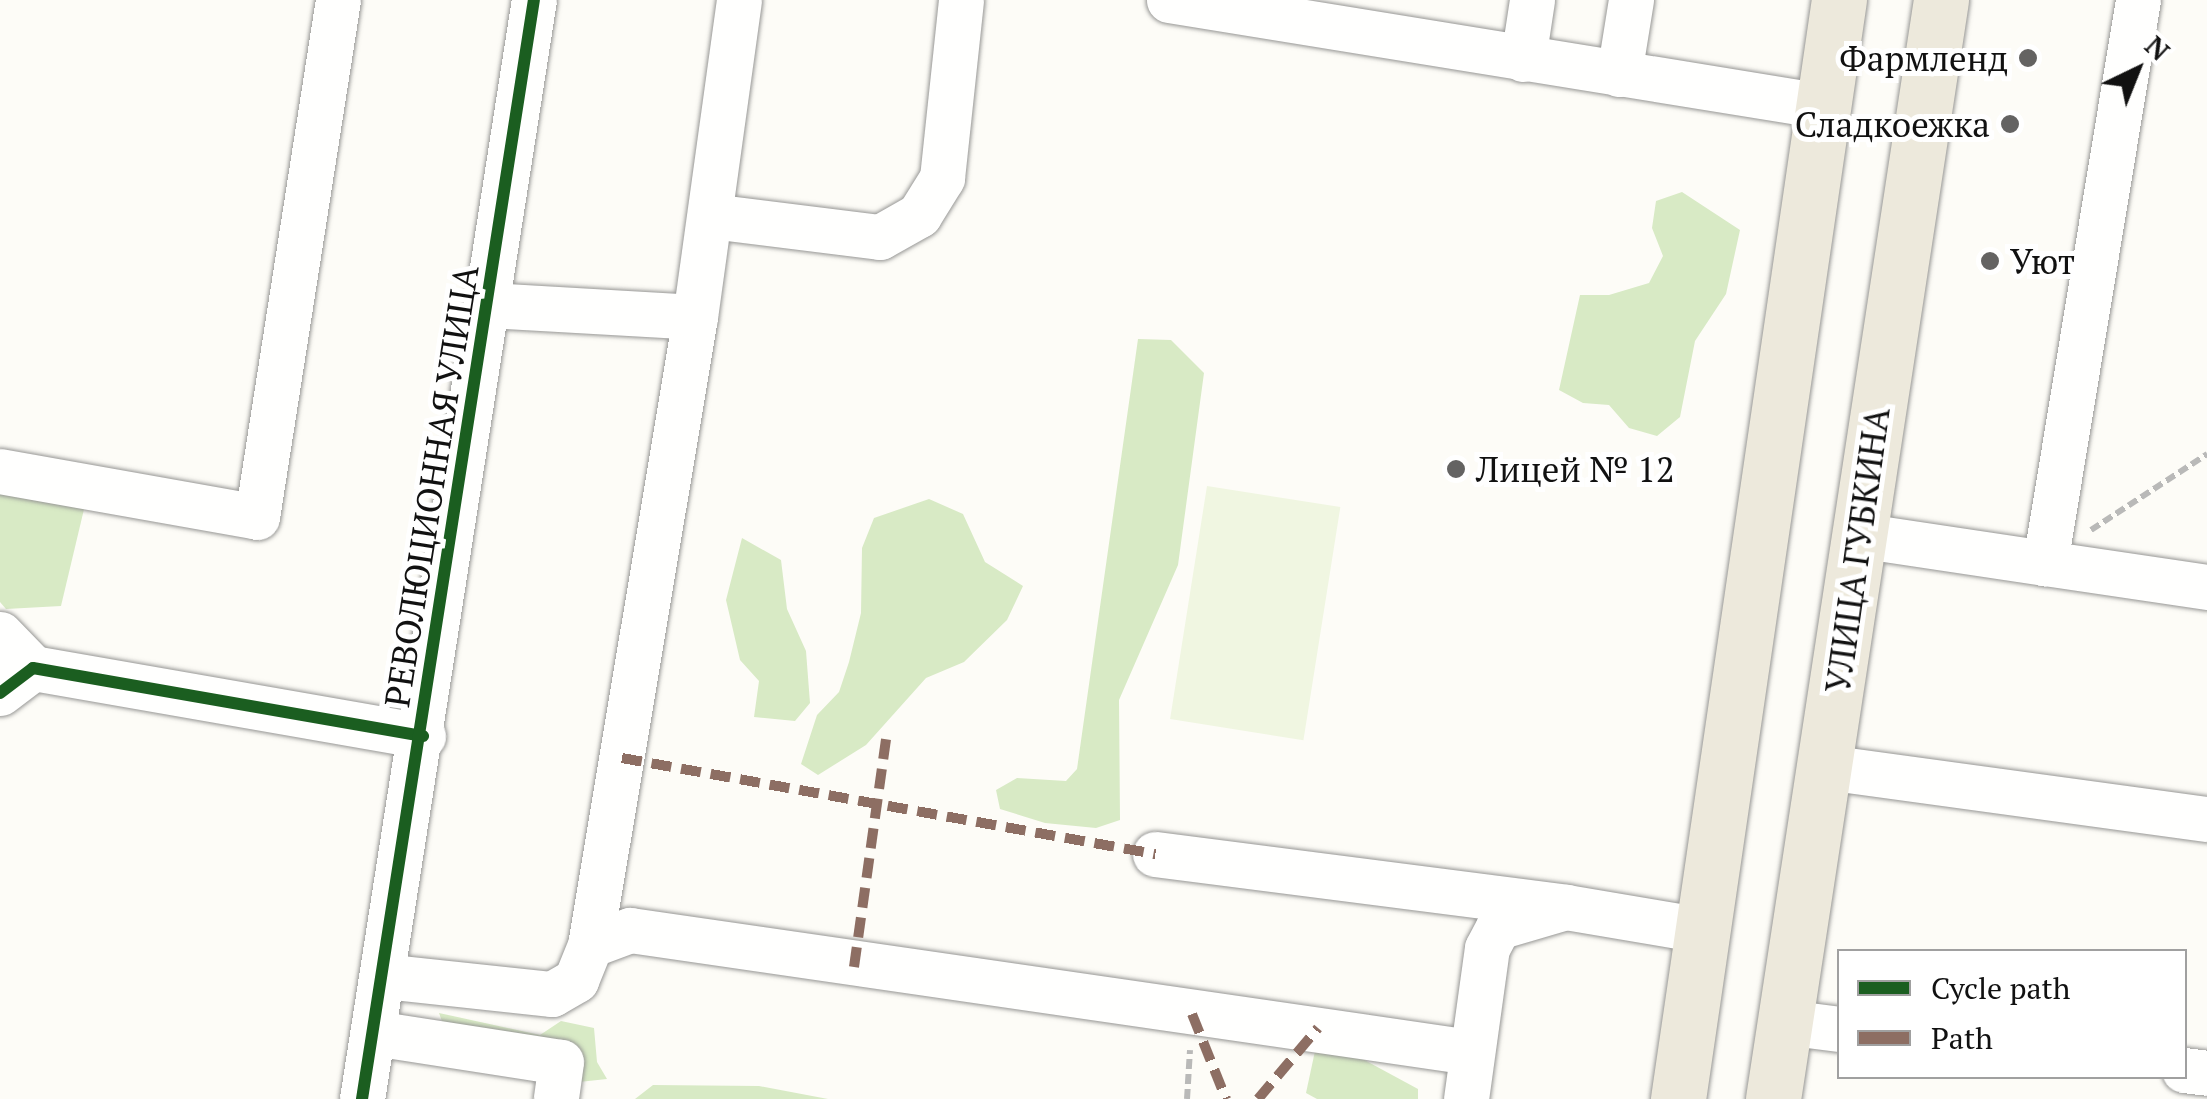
<!DOCTYPE html>
<html>
<head>
<meta charset="utf-8">
<style>
  body { margin:0 }
  #map { position:relative; width:2207px; height:1099px; overflow:hidden; background:#fdfcf7; font-family:"PT Serif",serif }
  div>[style] { position:absolute }
  .forest>* { inset:0; background:#d8eac5 }
  .pitch>* { inset:0; background:#f0f6e1; transform-origin:0 0 }
  .path>* { height:6px; margin-top:-3px; transform-origin:0; background:repeating-linear-gradient(90deg,#b9b9b8 0 10px,transparent 0 15px) }
  .roads { filter:drop-shadow(0 0 2px #979795) drop-shadow(0 0 2px #979795) }
  .minor>* { height:45px; margin:-22.5px; padding:0 22.5px; transform-origin:22.5px; border-radius:22.5px; background:#fffffe }
  .major>* { height:55px; margin:-27.5px; padding:0 27.5px; transform-origin:27.5px; border-radius:27.5px; background:#ede9dc }
  .quiet>* { height:10px; margin-top:-5px; transform-origin:0; background:repeating-linear-gradient(90deg,#8d6e63 0 20px,transparent 0 30px) }
  .cycleway>* { height:12px; margin:-6px; padding:0 6px; transform-origin:6px; border-radius:6px; background:#1b5e20 }
  .dots>* { width:28px; height:28px; translate:-50% -50%; box-sizing:border-box; border:5px solid #fff; border-radius:50% }
  span { translate:-50% -50%; white-space:nowrap; text-align:center; line-height:1.15; -webkit-text-stroke:10px #fff; paint-order:stroke }
  .poi-label { font-size:35px; color:#111 }
  .right { translate:-100% -50%; text-align:right }
  .left { translate:0 -50%; text-align:left }
  .street-label { font-size:35px; color:#111 }
  .legend { position:absolute; left:1837px; top:949px; width:350px; height:130px; box-sizing:border-box; background:#fff; border:2px solid #a0a0a0; margin:0; padding:12px 18px; list-style:none; font-size:30px; color:#111 }
  .legend li { display:flex; align-items:center; gap:20px; height:50px }
  .legend b { width:50px; border:2px solid #a0a0a0 }
  .north { position:absolute; left:2087px; top:20px; width:100px; height:100px; -webkit-text-stroke:8px #fff; paint-order:stroke; rotate:43deg; font-size:28px; font-weight:700; line-height:40px; text-align:center; color:#111 }
  .north::after { content:''; display:block; margin:auto; width:35px; height:45px; background:#111; clip-path:polygon(50% 0,100% 100%,50% 72%,0 100%) }
</style>
</head>
<body>
<div id="map">
  <div class="forest">
    <div style="clip-path:polygon(1682px 192px,1740px 230px,1726px 294px,1695px 341px,1680px 417px,1657px 436px,1629px 428px,1609px 405px,1583px 403px,1559px 390px,1580px 295px,1609px 295px,1649px 283px,1663px 256px,1652px 228px,1656px 201px)"></div>
    <div style="clip-path:polygon(1138px 339px,1171px 340px,1204px 373px,1178px 565px,1119px 700px,1120px 820px,1096px 828px,1045px 823px,1000px 809px,996px 790px,1017px 778px,1066px 781px,1077px 769px)"></div>
    <div style="clip-path:polygon(0 490px,85px 505px,61px 606px,6px 609px,0 602px)"></div>
    <div style="clip-path:polygon(929px 499px,963px 514px,985px 562px,1023px 586px,1007px 620px,964px 662px,926px 678px,866px 745px,818px 775px,801px 764px,817px 715px,839px 692px,849px 662px,861px 613px,862px 548px,874px 518px)"></div>
    <div style="clip-path:polygon(742px 538px,781px 560px,787px 609px,806px 651px,810px 703px,795px 721px,754px 717px,759px 681px,740px 660px,726px 600px)"></div>
    <div style="clip-path:polygon(439px 1013px,540px 1035px,561px 1021px,594px 1028px,597px 1062px,607px 1079px,579px 1082px,447px 1035px)"></div>
    <div style="clip-path:polygon(1315px 1051px,1357px 1056px,1418px 1089px,1418px 1099px,1317px 1099px,1306px 1093px)"></div>
    <div style="clip-path:polygon(653px 1085px,759px 1086px,828px 1099px,635px 1099px)"></div>
  </div>
  <div class="pitch">
    <div style="left:1207px;top:486px;width:135px;height:236px;rotate:9deg"></div>
  </div>
  <div class="path">
    <div style="left:2091px;top:530px;width:139px;rotate:-33.2deg"></div>
    <div style="left:1187px;top:1099px;width:49px;rotate:-86.5deg"></div>
  </div>
  <div class="roads">
    <div class="minor">
      <div style="left:1169px;top:0;width:663px;rotate:9.21deg"></div>
      <div style="left:2138px;top:0;width:571px;rotate:99.38deg"></div>
      <div style="left:2045px;top:563px;width:164px;rotate:8.4deg"></div>
      <div style="left:1523px;top:59px;width:60px;rotate:-81.3deg"></div>
      <div style="left:1619px;top:74px;width:75px;rotate:-80.8deg"></div>
      <div style="left:711px;top:216px;width:170px;rotate:7.1deg"></div>
      <div style="left:880px;top:237px;width:45px;rotate:-29.4deg"></div>
      <div style="left:919px;top:215px;width:44px;rotate:-58.1deg"></div>
      <div style="left:942px;top:178px;width:179px;rotate:-83.9deg"></div>
      <div style="left:489px;top:305px;width:206px;rotate:3.3deg"></div>
      <div style="left:0;top:471px;width:261px;rotate:10.1deg"></div>
      <div style="left:257px;top:517px;width:523px;rotate:-81.1deg"></div>
      <div style="left:1858px;top:535px;width:189px;rotate:8.5deg"></div>
      <div style="left:0;top:634px;width:47px;rotate:45.9deg"></div>
      <div style="left:0;top:693px;width:41px;rotate:-37.1deg"></div>
      <div style="left:33px;top:668px;width:396px;rotate:9.9deg"></div>
      <div style="left:1826px;top:767px;width:385px;rotate:7.8deg"></div>
      <div style="left:1155px;top:854px;width:414px;rotate:7.3deg"></div>
      <div style="left:590px;top:945px;width:637px;rotate:-80.51deg"></div>
      <div style="left:695px;top:317px;width:320px;rotate:-82.1deg"></div>
      <div style="left:383px;top:976px;width:170px;rotate:6.1deg"></div>
      <div style="left:552px;top:994px;width:28px;rotate:-30deg"></div>
      <div style="left:576px;top:980px;width:38px;rotate:-68deg"></div>
      <div style="left:590px;top:945px;width:43px;rotate:-20.6deg"></div>
      <div style="left:630px;top:930px;width:849px;rotate:8.26deg"></div>
      <div style="left:1785px;top:1022px;width:55px;rotate:7.3deg"></div>
      <div style="left:374px;top:1033px;width:189px;rotate:8.8deg"></div>
      <div style="left:561px;top:1062px;width:37px;rotate:98deg"></div>
      <div style="left:2184px;top:1070px;width:23px;rotate:7deg"></div>
      <div style="left:362px;top:1099px;width:1112px;rotate:-81.11deg"></div>
      <div style="left:1466px;top:1099px;width:152px;rotate:-82.1deg"></div>
      <div style="left:1487px;top:948px;width:24px;rotate:-62deg"></div>
      <div style="left:1498px;top:927px;width:71px;rotate:-16.4deg"></div>
      <div style="left:1566px;top:907px;width:138px;rotate:9.6deg"></div>
    </div>
    <div class="major">
      <div style="left:1678px;top:1099px;width:1111px;rotate:-81.67deg"></div>
      <div style="left:1773px;top:1099px;width:1112px;rotate:-81.31deg"></div>
    </div>
  </div>
  <div class="quiet">
    <div style="left:622px;top:758px;width:542px;rotate:10.21deg"></div>
    <div style="left:854px;top:967px;width:230px;rotate:-82deg"></div>
    <div style="left:1192px;top:1014px;width:92px;rotate:68.2deg"></div>
    <div style="left:1258px;top:1099px;width:93px;rotate:-49.8deg"></div>
  </div>
  <div class="cycleway">
    <div style="left:0;top:693px;width:41px;rotate:-37.1deg"></div>
    <div style="left:33px;top:668px;width:396px;rotate:9.9deg"></div>
    <div style="left:362px;top:1099px;width:1112px;rotate:-81.11deg"></div>
  </div>
  <div class="dots">
    <div style="left:2028px;top:58px;background:#646362"></div>
    <div style="left:2010px;top:124px;background:#646362"></div>
    <div style="left:1990px;top:261px;background:#646362"></div>
    <div style="left:1456px;top:469px;background:#646362"></div>
  </div>
  <div class="poi-label">
    <span class="right" style="left:2008px;top:58px">Фармленд</span>
    <span class="right" style="left:1990px;top:124px">Сладкоежка</span>
    <span class="left" style="left:2010px;top:261px">Уют</span>
    <span class="left" style="left:1476px;top:469px">Лицей № 12</span>
  </div>
  <div class="street-label">
    <span style="left:431px;top:486px;rotate:-81deg">РЕВОЛЮЦИОННАЯ УЛИЦА</span>
    <span style="left:1857px;top:550px;rotate:-82deg">УЛИЦА ГУБКИНА</span>
  </div>
  <ul class="legend">
  <li><b style="height:12px;background:#1b5e20"></b>Cycle path</li>
  <li><b style="height:12px;background:#8d6e63"></b>Path</li>
  </ul>
  <div class="north">N</div>
</div>
</body>
</html>
